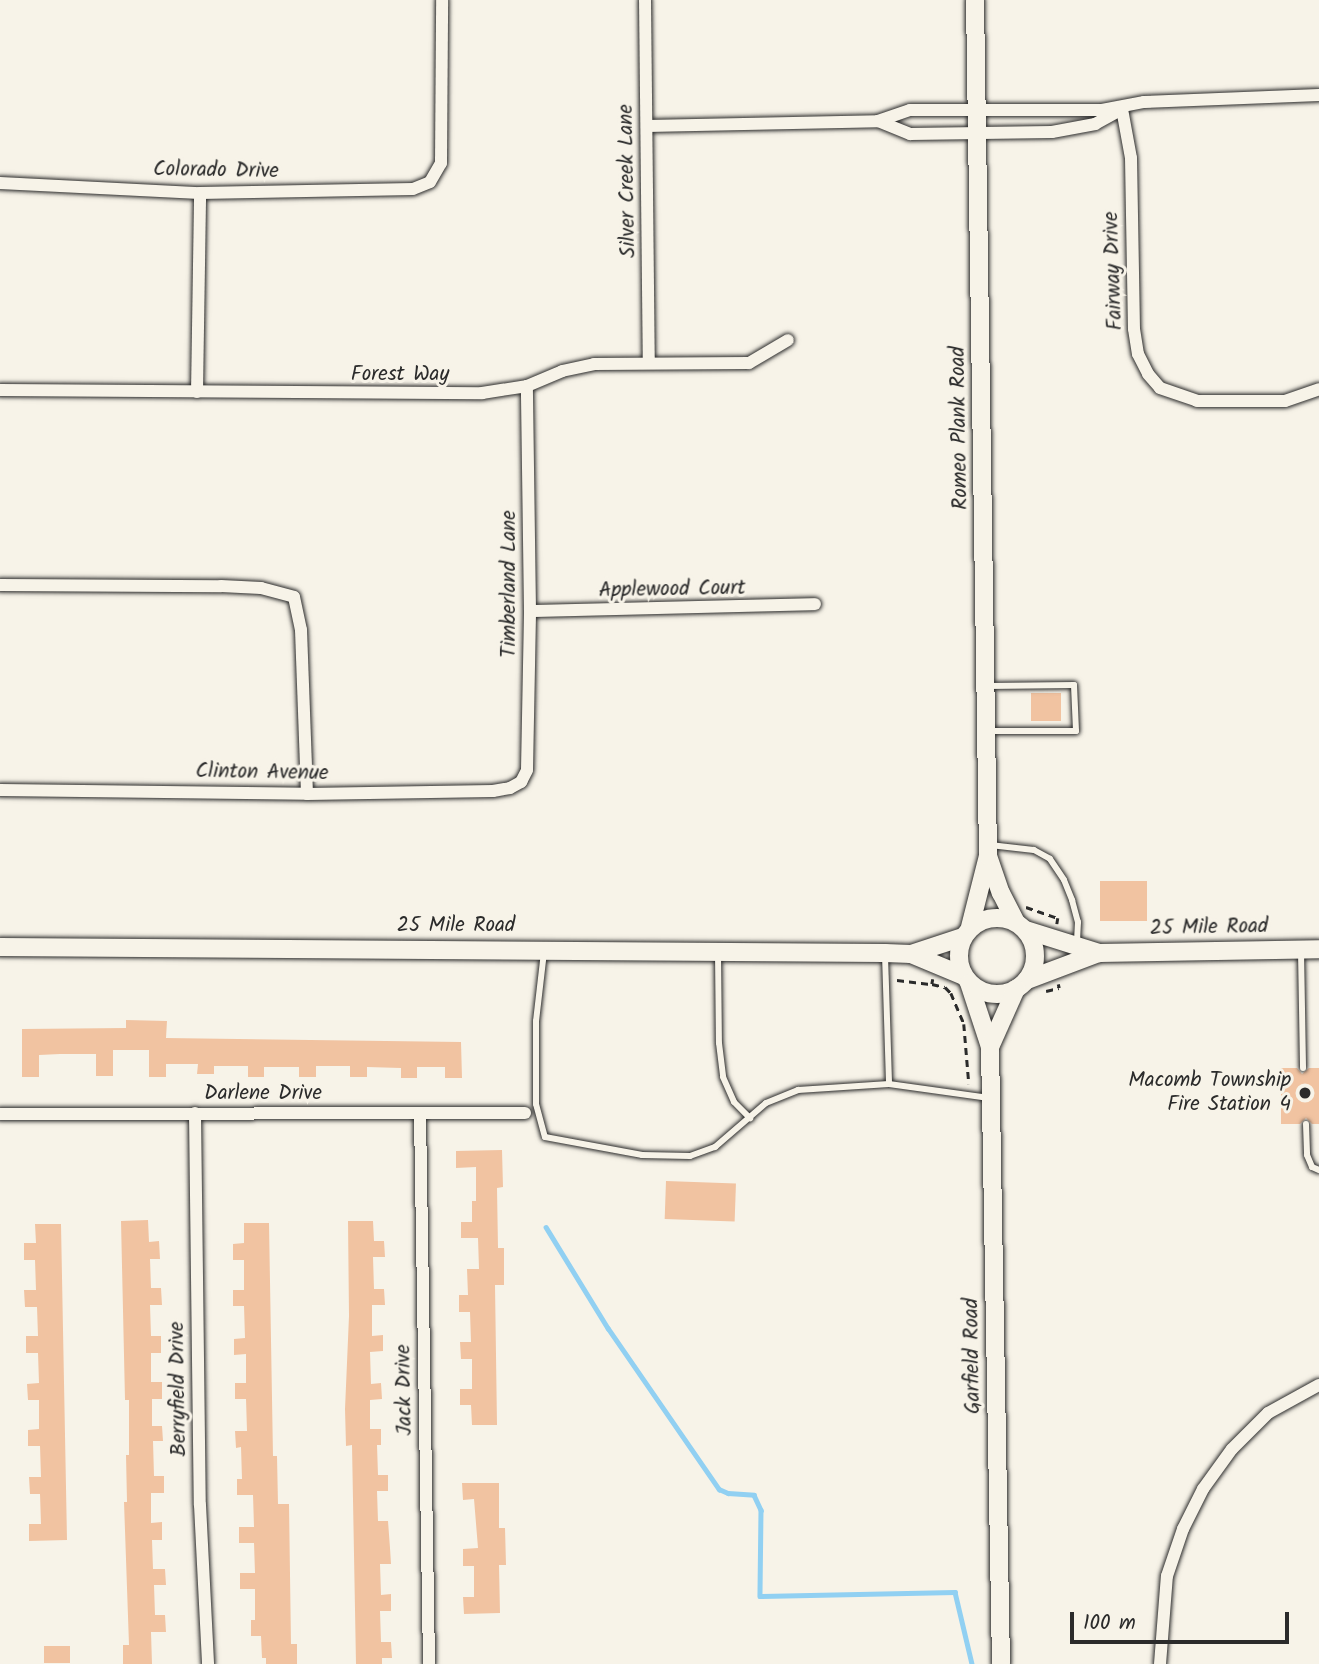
<!DOCTYPE html>
<html>
<head>
<meta charset="utf-8">
<style>
  body { margin:0 }
  #map { position:relative; width:1319px; height:1664px; overflow:hidden; background:#f7f3e8; font-family:Kalam,sans-serif }
  div>[style] { position:absolute }
  .stream>* { height:4.5px; margin:-2.25px; padding:0 2.25px; transform-origin:2.25px; border-radius:2.25px; background:#91d0f2 }
  .building>* { inset:0; background:#f1c3a1; transform-origin:0 0 }
  .path>* { height:2.5px; margin-top:-1.25px; transform-origin:0; background:repeating-linear-gradient(90deg,#2b2b2b 0 7px,transparent 0 12px) }
  .roads { filter:drop-shadow(0 0 2px #2b2b2b) drop-shadow(0 0 2px #2b2b2b) }
  .lane>* { height:6px; margin:-3px; padding:0 3px; transform-origin:3px; border-radius:3px; background:#f7f3e8 }
  .street>* { height:12px; margin:-6px; padding:0 6px; transform-origin:6px; border-radius:6px; background:#f7f3e8 }
  .secondary>* { height:18px; margin:-9px; padding:0 9px; transform-origin:9px; border-radius:9px; background:#f7f3e8 }
  .secondary>.ring { margin:-9px; padding:0; box-sizing:content-box; background:none; border:18px solid #f7f3e8; border-radius:50% }
  .dots>* { width:19px; height:19px; translate:-50% -50%; box-sizing:border-box; border:4px solid #f7f3e8; border-radius:50% }
  span { translate:-50% -50%; white-space:nowrap; text-align:center; line-height:1.15; -webkit-text-stroke:6px #f7f3e8; paint-order:stroke }
  .street-label { font-size:21px; color:#2b2b2b }
  .poi-label { font-size:21px; color:#2b2b2b }
  .right { translate:-100% -50%; text-align:right }
  .scale { position:absolute; left:1070px; top:1612px; width:219px; height:32px; box-sizing:border-box; border:4px solid #2b2b2b; border-top:0; padding-left:9px; font-size:21px; line-height:24px; white-space:nowrap; color:#2b2b2b; -webkit-text-stroke:5px #f7f3e8; paint-order:stroke }
</style>
</head>
<body>
<div id="map">
  <div class="stream">
    <div style="left:546px;top:1227px;width:119px;rotate:58.5deg"></div>
    <div style="left:608px;top:1328px;width:196px;rotate:55.4deg"></div>
    <div style="left:719px;top:1489px;width:10px;rotate:24deg"></div>
    <div style="left:728px;top:1493px;width:26px;rotate:4deg"></div>
    <div style="left:754px;top:1495px;width:17px;rotate:65deg"></div>
    <div style="left:761px;top:1510px;width:86px;rotate:90.7deg"></div>
    <div style="left:760px;top:1596px;width:195px;rotate:-1.2deg"></div>
    <div style="left:955px;top:1592px;width:74px;rotate:76.7deg"></div>
  </div>
  <div class="building">
    <div style="left:1031px;top:693px;width:30px;height:28px"></div>
    <div style="left:1100px;top:881px;width:47px;height:40px"></div>
    <div style="clip-path:polygon(126px 1020px,167px 1021px,166px 1038px,461px 1042px,462px 1078px,445px 1078px,445px 1067px,417px 1067px,417px 1078px,401px 1078px,401px 1068px,367px 1067px,367px 1077px,350px 1077px,350px 1066px,316px 1066px,316px 1077px,299px 1077px,299px 1067px,264px 1067px,264px 1077px,248px 1077px,248px 1066px,214px 1066px,214px 1074px,197px 1074px,198px 1064px,166px 1064px,166px 1077px,149px 1077px,149px 1050px,113px 1050px,113px 1076px,96px 1076px,96px 1054px,60px 1054px,39px 1055px,39px 1077px,22px 1077px,22px 1029px,126px 1028px)"></div>
    <div style="clip-path:polygon(1281px 1068px,1297px 1068px,1302px 1074px,1309px 1068px,1319px 1068px,1319px 1124px,1312px 1124px,1306px 1118px,1300px 1124px,1281px 1124px)"></div>
    <div style="clip-path:polygon(502px 1150px,503px 1187px,497px 1188px,498px 1248px,504px 1248px,504px 1285px,495px 1285px,497px 1425px,472px 1425px,471px 1405px,460px 1405px,460px 1389px,472px 1389px,472px 1359px,461px 1359px,460px 1342px,471px 1342px,470px 1312px,459px 1312px,459px 1295px,468px 1295px,467px 1269px,479px 1269px,478px 1238px,461px 1238px,461px 1222px,472px 1222px,472px 1201px,476px 1201px,476px 1167px,456px 1168px,456px 1151px)"></div>
    <div style="left:666px;top:1181px;width:70px;height:38px;rotate:2deg"></div>
    <div style="clip-path:polygon(148px 1220px,149px 1242px,159px 1241px,160px 1259px,150px 1259px,151px 1288px,161px 1288px,162px 1305px,150px 1305px,151px 1336px,161px 1336px,161px 1353px,151px 1353px,151px 1382px,162px 1382px,162px 1399px,152px 1399px,152px 1426px,162px 1426px,163px 1441px,153px 1441px,154px 1476px,164px 1476px,164px 1493px,151px 1493px,151px 1523px,162px 1522px,162px 1540px,152px 1540px,153px 1569px,165px 1569px,166px 1585px,154px 1585px,155px 1615px,165px 1615px,166px 1632px,151px 1632px,152px 1664px,123px 1664px,123px 1645px,129px 1645px,124px 1502px,127px 1502px,126px 1455px,129px 1455px,129px 1400px,125px 1400px,121px 1221px)"></div>
    <div style="clip-path:polygon(348px 1221px,373px 1221px,374px 1241px,384px 1241px,385px 1257px,373px 1257px,374px 1289px,384px 1289px,385px 1305px,372px 1305px,372px 1336px,383px 1335px,383px 1351px,370px 1352px,371px 1384px,381px 1383px,382px 1399px,370px 1400px,370px 1429px,381px 1429px,381px 1445px,377px 1445px,378px 1475px,388px 1475px,388px 1491px,377px 1491px,378px 1521px,388px 1521px,390px 1548px,391px 1564px,380px 1564px,381px 1595px,391px 1594px,391px 1611px,380px 1611px,381px 1642px,391px 1642px,392px 1658px,382px 1658px,382px 1664px,356px 1664px,352px 1445px,346px 1446px,345px 1409px,349px 1316px)"></div>
    <div style="clip-path:polygon(244px 1223px,269px 1223px,273px 1456px,277px 1456px,278px 1504px,289px 1504px,291px 1644px,297px 1644px,297px 1664px,266px 1664px,266px 1658px,262px 1658px,261px 1636px,251px 1636px,251px 1620px,255px 1620px,255px 1589px,240px 1589px,240px 1573px,255px 1573px,254px 1543px,239px 1543px,239px 1527px,254px 1527px,253px 1495px,237px 1495px,237px 1479px,242px 1479px,241px 1447px,236px 1448px,235px 1431px,247px 1431px,246px 1399px,235px 1399px,235px 1383px,246px 1383px,246px 1354px,234px 1355px,234px 1339px,245px 1338px,244px 1306px,233px 1306px,233px 1290px,244px 1290px,244px 1260px,233px 1260px,233px 1244px,244px 1243px)"></div>
    <div style="clip-path:polygon(35px 1224px,61px 1224px,67px 1540px,29px 1541px,29px 1524px,41px 1524px,40px 1494px,30px 1494px,29px 1477px,41px 1477px,40px 1446px,28px 1446px,28px 1430px,39px 1429px,39px 1400px,28px 1400px,27px 1384px,39px 1383px,38px 1353px,26px 1353px,26px 1336px,38px 1336px,37px 1307px,25px 1307px,24px 1290px,36px 1290px,35px 1260px,24px 1260px,24px 1243px,36px 1243px)"></div>
    <div style="clip-path:polygon(462px 1483px,499px 1483px,499px 1528px,505px 1528px,506px 1565px,499px 1565px,500px 1613px,464px 1614px,463px 1597px,474px 1597px,474px 1566px,463px 1566px,463px 1549px,478px 1548px,474px 1499px,463px 1500px)"></div>
    <div style="left:44px;top:1646px;width:26px;height:17px"></div>
  </div>
  <div class="path">
    <div style="left:1026px;top:907px;width:34px;rotate:19deg"></div>
    <div style="left:1058px;top:918px;width:6px;rotate:99deg"></div>
    <div style="left:933px;top:979px;width:5px;rotate:101deg"></div>
    <div style="left:932px;top:984px;width:13px;rotate:13deg"></div>
    <div style="left:945px;top:987px;width:8px;rotate:45deg"></div>
    <div style="left:951px;top:993px;width:34px;rotate:67deg"></div>
    <div style="left:897px;top:980px;width:35px;rotate:7deg"></div>
    <div style="left:1046px;top:991px;width:13px;rotate:-13deg"></div>
    <div style="left:1059px;top:988px;width:4px;rotate:-104deg"></div>
    <div style="left:964px;top:1024px;width:60px;rotate:85.2deg"></div>
  </div>
  <div class="roads">
    <div class="lane">
      <div style="left:988px;top:686px;width:86px;rotate:-0.7deg"></div>
      <div style="left:1074px;top:685px;width:46px;rotate:87.5deg"></div>
      <div style="left:1076px;top:731px;width:88px;rotate:180deg"></div>
      <div style="left:990px;top:845px;width:44px;rotate:6.5deg"></div>
      <div style="left:1034px;top:850px;width:18px;rotate:29deg"></div>
      <div style="left:1050px;top:859px;width:25px;rotate:56deg"></div>
      <div style="left:1064px;top:880px;width:22px;rotate:68deg"></div>
      <div style="left:1072px;top:900px;width:23px;rotate:75deg"></div>
      <div style="left:1078px;top:922px;width:21px;rotate:93deg"></div>
      <div style="left:1301px;top:951px;width:117px;rotate:89deg"></div>
      <div style="left:544px;top:952px;width:69px;rotate:96.6deg"></div>
      <div style="left:536px;top:1021px;width:83px;rotate:90deg"></div>
      <div style="left:536px;top:1104px;width:34px;rotate:75deg"></div>
      <div style="left:545px;top:1137px;width:99px;rotate:10.5deg"></div>
      <div style="left:642px;top:1155px;width:48px;rotate:1.2deg"></div>
      <div style="left:690px;top:1156px;width:27px;rotate:-20deg"></div>
      <div style="left:715px;top:1147px;width:67px;rotate:-40.8deg"></div>
      <div style="left:766px;top:1103px;width:35px;rotate:-22deg"></div>
      <div style="left:798px;top:1090px;width:91px;rotate:-3.8deg"></div>
      <div style="left:889px;top:1084px;width:101px;rotate:8deg"></div>
      <div style="left:718px;top:953px;width:90px;rotate:89.4deg"></div>
      <div style="left:719px;top:1043px;width:34px;rotate:83deg"></div>
      <div style="left:723px;top:1077px;width:27px;rotate:66deg"></div>
      <div style="left:734px;top:1102px;width:23px;rotate:45deg"></div>
      <div style="left:885px;top:955px;width:129px;rotate:88.2deg"></div>
      <div style="left:1306px;top:1124px;width:31px;rotate:88deg"></div>
      <div style="left:1307px;top:1155px;width:13px;rotate:67deg"></div>
      <div style="left:1312px;top:1167px;width:8px;rotate:23deg"></div>
    </div>
    <div class="street">
      <div style="left:645px;top:0;width:362px;rotate:89.4deg"></div>
      <div style="left:1122px;top:109px;width:50px;rotate:79.6deg"></div>
      <div style="left:1131px;top:158px;width:171px;rotate:89deg"></div>
      <div style="left:1134px;top:329px;width:25px;rotate:81deg"></div>
      <div style="left:1138px;top:354px;width:22px;rotate:63deg"></div>
      <div style="left:1148px;top:374px;width:18px;rotate:49deg"></div>
      <div style="left:1160px;top:388px;width:39px;rotate:19deg"></div>
      <div style="left:1197px;top:401px;width:88px"></div>
      <div style="left:1285px;top:401px;width:36px;rotate:-19deg"></div>
      <div style="left:878px;top:121px;width:35px;rotate:22deg"></div>
      <div style="left:910px;top:134px;width:142px;rotate:-0.8deg"></div>
      <div style="left:1052px;top:132px;width:44px;rotate:-10.5deg"></div>
      <div style="left:1095px;top:124px;width:29px;rotate:-29deg"></div>
      <div style="left:647px;top:126px;width:231px;rotate:-1.2deg"></div>
      <div style="left:878px;top:121px;width:34px;rotate:-19deg"></div>
      <div style="left:910px;top:110px;width:192px"></div>
      <div style="left:1102px;top:110px;width:43px;rotate:-10.8deg"></div>
      <div style="left:1144px;top:102px;width:175px;rotate:-2.3deg"></div>
      <div style="left:0;top:183px;width:200px;rotate:2.9deg"></div>
      <div style="left:200px;top:193px;width:213px;rotate:-1.1deg"></div>
      <div style="left:413px;top:189px;width:18px;rotate:-22deg"></div>
      <div style="left:430px;top:182px;width:22px;rotate:-60deg"></div>
      <div style="left:441px;top:163px;width:163px;rotate:-89.6deg"></div>
      <div style="left:0;top:390px;width:482px;rotate:0.4deg"></div>
      <div style="left:482px;top:393px;width:46px;rotate:-8.8deg"></div>
      <div style="left:527px;top:386px;width:38px;rotate:-23deg"></div>
      <div style="left:562px;top:371px;width:33px;rotate:-12deg"></div>
      <div style="left:594px;top:364px;width:155px;rotate:-0.4deg"></div>
      <div style="left:749px;top:363px;width:45px;rotate:-30.5deg"></div>
      <div style="left:197px;top:392px;width:199px;rotate:-89.1deg"></div>
      <div style="left:0;top:585px;width:221px;rotate:0.3deg"></div>
      <div style="left:221px;top:586px;width:40px;rotate:2.9deg"></div>
      <div style="left:261px;top:588px;width:34px;rotate:15deg"></div>
      <div style="left:294px;top:597px;width:34px;rotate:78deg"></div>
      <div style="left:301px;top:630px;width:164px;rotate:87.9deg"></div>
      <div style="left:530px;top:611px;width:285px;rotate:-1.4deg"></div>
      <div style="left:0;top:790px;width:307px;rotate:0.7deg"></div>
      <div style="left:307px;top:794px;width:186px;rotate:-0.9deg"></div>
      <div style="left:493px;top:791px;width:17px;rotate:-10deg"></div>
      <div style="left:510px;top:788px;width:13px;rotate:-29deg"></div>
      <div style="left:521px;top:782px;width:13px;rotate:-63deg"></div>
      <div style="left:527px;top:770px;width:159px;rotate:-88.9deg"></div>
      <div style="left:530px;top:611px;width:225px;rotate:-90.8deg"></div>
      <div style="left:195px;top:1113px;width:392px;rotate:89.3deg"></div>
      <div style="left:200px;top:1505px;width:159px;rotate:87.1deg"></div>
      <div style="left:0;top:1114px;width:525px;rotate:-0.11deg"></div>
      <div style="left:420px;top:1114px;width:550px;rotate:89.06deg"></div>
      <div style="left:1160px;top:1664px;width:88px;rotate:-85.5deg"></div>
      <div style="left:1167px;top:1576px;width:50px;rotate:-71.2deg"></div>
      <div style="left:1183px;top:1529px;width:45px;rotate:-63.4deg"></div>
      <div style="left:1203px;top:1489px;width:49px;rotate:-54.1deg"></div>
      <div style="left:1232px;top:1449px;width:51px;rotate:-45deg"></div>
      <div style="left:1268px;top:1413px;width:58px;rotate:-28.8deg"></div>
    </div>
    <div class="secondary">
      <div style="left:988px;top:856px;width:39px;rotate:71deg"></div>
      <div style="left:1001px;top:893px;width:33px;rotate:63deg"></div>
      <div class="ring" style="left:959px;top:918px;width:58px;height:58px"></div>
      <div style="left:970px;top:927px;width:73px;rotate:-75.8deg"></div>
      <div style="left:988px;top:856px;width:856px;rotate:-90.87deg"></div>
      <div style="left:1026px;top:930px;width:77px;rotate:17.5deg"></div>
      <div style="left:0;top:947px;width:885px;rotate:0.39deg"></div>
      <div style="left:885px;top:953px;width:26px;rotate:2deg"></div>
      <div style="left:911px;top:954px;width:57px;rotate:22.5deg"></div>
      <div style="left:911px;top:954px;width:55px;rotate:-18.1deg"></div>
      <div style="left:1027px;top:980px;width:77px;rotate:-20.6deg"></div>
      <div style="left:1099px;top:953px;width:220px;rotate:-1deg"></div>
      <div style="left:969px;top:983px;width:67px;rotate:71.8deg"></div>
      <div style="left:990px;top:1047px;width:617px;rotate:88.98deg"></div>
      <div style="left:990px;top:1047px;width:64px;rotate:-65.9deg"></div>
    </div>
  </div>
  <div class="dots">
    <div style="left:1305px;top:1093px;background:#2b2b2b"></div>
  </div>
  <div class="street-label">
    <span style="left:216px;top:171px;rotate:1deg">Colorado Drive</span>
    <span style="left:628px;top:181px;rotate:-91deg">Silver Creek Lane</span>
    <span style="left:1114px;top:271px;rotate:-92deg">Fairway Drive</span>
    <span style="left:400px;top:375px">Forest Way</span>
    <span style="left:960px;top:428px;rotate:-91deg">Romeo Plank Road</span>
    <span style="left:510px;top:584px;rotate:-90deg">Timberland Lane</span>
    <span style="left:672px;top:590px;rotate:-1deg">Applewood Court</span>
    <span style="left:262px;top:773px;rotate:1deg">Clinton Avenue</span>
    <span style="left:456px;top:926px">25 Mile Road</span>
    <span style="left:1209px;top:928px;rotate:-1deg">25 Mile Road</span>
    <span style="left:263px;top:1094px">Darlene Drive</span>
    <span style="left:973px;top:1356px;rotate:-91deg">Garfield Road</span>
    <span style="left:179px;top:1389px;rotate:-91deg">Berryfield Drive</span>
    <span style="left:405px;top:1390px;rotate:-91deg">Jack Drive</span>
  </div>
  <div class="poi-label">
    <span class="right" style="left:1291px;top:1093px">Macomb Township<br>Fire Station 4</span>
  </div>
  <div class="scale">100 m</div>
</div>
</body>
</html>
